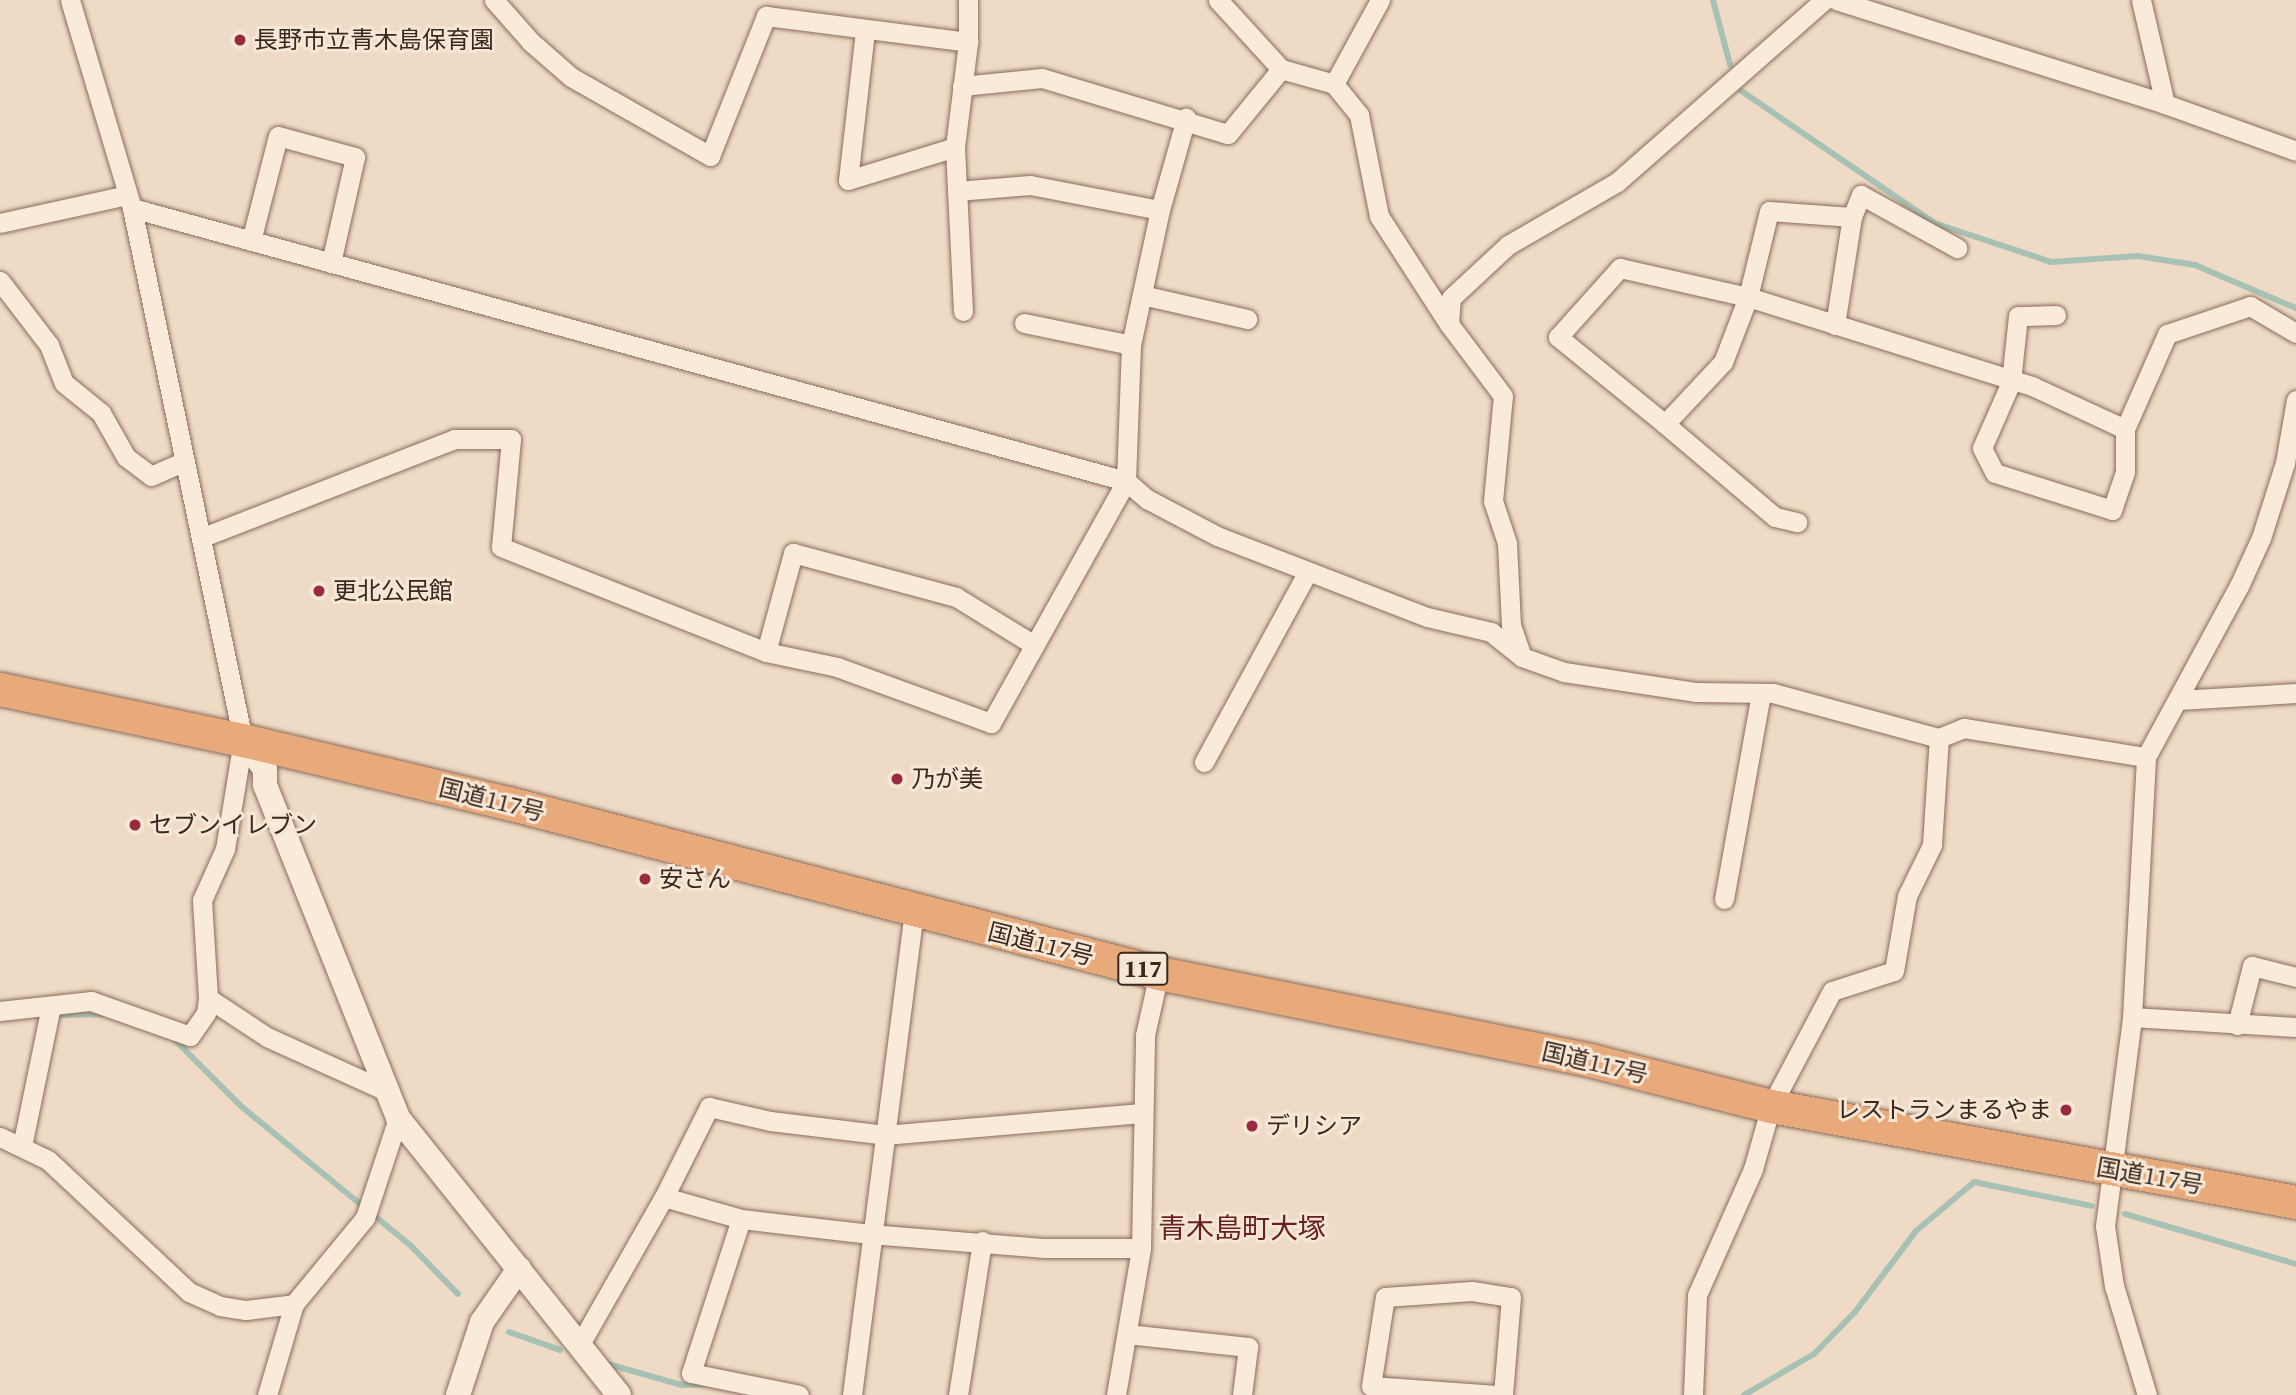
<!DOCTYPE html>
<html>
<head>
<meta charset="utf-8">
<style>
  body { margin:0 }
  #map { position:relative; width:2296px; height:1395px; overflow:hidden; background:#efdbc5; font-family:"Source Serif 4","Noto Sans JP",serif }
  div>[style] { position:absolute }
  .stream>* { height:6px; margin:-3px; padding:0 3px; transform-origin:3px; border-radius:3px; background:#a7c2b5 }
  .roads { filter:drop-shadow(0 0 2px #8a6c5b) drop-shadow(0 0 2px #8a6c5b) }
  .minor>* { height:19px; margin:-9.5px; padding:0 9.5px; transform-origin:9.5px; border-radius:9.5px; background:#f9ead9 }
  .tertiary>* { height:24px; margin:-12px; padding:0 12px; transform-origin:12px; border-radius:12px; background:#f9ead9 }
  .trunk>* { height:33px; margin:-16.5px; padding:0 16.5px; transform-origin:16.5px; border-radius:16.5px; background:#e8aa7a }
  .dots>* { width:19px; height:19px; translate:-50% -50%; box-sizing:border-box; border:4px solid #f6e7d5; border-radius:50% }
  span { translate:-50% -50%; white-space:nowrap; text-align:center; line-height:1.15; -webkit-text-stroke:6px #f6e7d5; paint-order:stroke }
  .shield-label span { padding:2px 5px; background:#f6e7d5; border:2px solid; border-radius:5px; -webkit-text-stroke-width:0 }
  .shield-label { font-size:23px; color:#3a271f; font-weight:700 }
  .poi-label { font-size:24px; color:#3a271f }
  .left { translate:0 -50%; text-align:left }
  .right { translate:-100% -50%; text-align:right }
  .street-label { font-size:24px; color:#3a271f }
  .quarter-label { font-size:28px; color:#67211e }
</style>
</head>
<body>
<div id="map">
  <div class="stream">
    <div style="left:1713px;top:0;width:67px;rotate:75.3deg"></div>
    <div style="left:1740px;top:90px;width:235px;rotate:34.4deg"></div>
    <div style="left:1934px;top:223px;width:123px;rotate:18.4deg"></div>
    <div style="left:2051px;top:262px;width:87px;rotate:-3.9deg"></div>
    <div style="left:2138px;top:256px;width:58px;rotate:9deg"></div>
    <div style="left:2195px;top:265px;width:110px;rotate:23.1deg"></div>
    <div style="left:60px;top:1015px;width:47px;rotate:-1.2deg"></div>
    <div style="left:176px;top:1041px;width:93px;rotate:45deg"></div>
    <div style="left:242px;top:1107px;width:219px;rotate:39.4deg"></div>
    <div style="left:411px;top:1246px;width:67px;rotate:45.6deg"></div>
    <div style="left:2125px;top:1214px;width:178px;rotate:16.3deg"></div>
    <div style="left:509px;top:1332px;width:54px;rotate:19.4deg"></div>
    <div style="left:608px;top:1364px;width:76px;rotate:16deg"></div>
    <div style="left:681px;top:1385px;width:24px;rotate:-2deg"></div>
    <div style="left:1744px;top:1395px;width:81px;rotate:-30.4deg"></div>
    <div style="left:1814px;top:1354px;width:59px;rotate:-45.7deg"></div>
    <div style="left:1855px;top:1312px;width:101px;rotate:-53deg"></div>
    <div style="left:1916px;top:1231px;width:76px;rotate:-40.2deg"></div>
    <div style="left:1974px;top:1182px;width:120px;rotate:11.5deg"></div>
  </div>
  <div class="roads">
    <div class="minor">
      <div style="left:494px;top:0;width:56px;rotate:48.6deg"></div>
      <div style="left:531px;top:42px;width:53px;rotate:41.2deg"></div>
      <div style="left:571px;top:77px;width:160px;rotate:29.6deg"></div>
      <div style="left:710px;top:156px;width:151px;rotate:-68.2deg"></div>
      <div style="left:766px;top:16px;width:204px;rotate:7.3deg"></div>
      <div style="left:1218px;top:0;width:93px;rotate:47.6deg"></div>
      <div style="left:1281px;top:69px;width:55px;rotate:15.8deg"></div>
      <div style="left:1334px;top:84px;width:40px;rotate:51deg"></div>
      <div style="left:1359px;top:115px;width:103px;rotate:78.8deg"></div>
      <div style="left:1379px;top:216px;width:129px;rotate:57.1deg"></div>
      <div style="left:1836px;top:0;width:345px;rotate:17.5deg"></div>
      <div style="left:2165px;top:104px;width:139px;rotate:19.7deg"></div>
      <div style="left:2141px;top:0;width:107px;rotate:77deg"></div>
      <div style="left:865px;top:31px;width:150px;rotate:96.5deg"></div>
      <div style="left:848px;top:180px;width:112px;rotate:-17.1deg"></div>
      <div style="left:1334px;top:84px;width:96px;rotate:-61.3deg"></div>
      <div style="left:962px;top:86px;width:80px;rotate:-5.7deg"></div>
      <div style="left:1042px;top:78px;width:194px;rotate:16.8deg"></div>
      <div style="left:1228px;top:134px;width:84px;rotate:-50.8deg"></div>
      <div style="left:957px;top:191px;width:73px;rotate:-4.7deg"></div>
      <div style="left:1030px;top:185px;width:132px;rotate:10.9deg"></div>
      <div style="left:132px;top:208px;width:1031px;rotate:15.36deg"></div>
      <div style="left:1126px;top:481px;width:28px;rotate:41deg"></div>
      <div style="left:1147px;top:499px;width:79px;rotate:27.9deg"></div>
      <div style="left:1217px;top:536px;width:225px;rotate:21.1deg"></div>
      <div style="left:1427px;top:617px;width:66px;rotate:13.2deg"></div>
      <div style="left:1491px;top:632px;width:40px;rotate:39deg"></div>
      <div style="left:1522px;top:657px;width:45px;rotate:19.7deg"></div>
      <div style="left:1564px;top:672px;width:134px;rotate:8.6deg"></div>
      <div style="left:1696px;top:692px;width:77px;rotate:0.7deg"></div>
      <div style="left:1773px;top:693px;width:172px;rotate:15.2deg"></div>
      <div style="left:1939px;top:738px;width:27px;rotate:-22deg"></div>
      <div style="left:1964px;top:728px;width:184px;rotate:9.1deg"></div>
      <div style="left:1852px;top:217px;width:83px;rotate:-175.9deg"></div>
      <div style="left:1769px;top:211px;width:89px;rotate:103.7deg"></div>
      <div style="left:1748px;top:297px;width:70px;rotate:111deg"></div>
      <div style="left:1723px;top:362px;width:85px;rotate:133.1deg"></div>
      <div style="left:1665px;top:424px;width:138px;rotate:-140.9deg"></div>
      <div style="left:1558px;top:337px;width:93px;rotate:-48.1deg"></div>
      <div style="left:1620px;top:268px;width:131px;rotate:12.8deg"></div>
      <div style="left:1748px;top:297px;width:298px;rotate:17.4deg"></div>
      <div style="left:2032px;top:386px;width:102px;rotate:24.8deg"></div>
      <div style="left:2125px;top:429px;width:104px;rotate:-66.1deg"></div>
      <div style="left:2167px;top:334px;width:88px;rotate:-18.6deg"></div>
      <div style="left:2250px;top:306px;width:53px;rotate:30.4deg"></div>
      <div style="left:0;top:223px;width:130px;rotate:-12.4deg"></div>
      <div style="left:251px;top:241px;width:108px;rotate:-75.6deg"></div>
      <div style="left:278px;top:136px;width:80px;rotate:15.3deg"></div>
      <div style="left:355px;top:157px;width:109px;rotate:102.8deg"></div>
      <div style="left:0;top:281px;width:81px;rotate:52.6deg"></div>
      <div style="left:49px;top:345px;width:41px;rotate:68.5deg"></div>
      <div style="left:64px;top:383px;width:48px;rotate:39deg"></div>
      <div style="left:101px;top:413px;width:51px;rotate:60.4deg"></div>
      <div style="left:126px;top:457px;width:31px;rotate:37deg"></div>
      <div style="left:151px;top:476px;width:36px;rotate:-24deg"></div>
      <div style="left:1142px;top:295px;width:108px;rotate:12.9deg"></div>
      <div style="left:963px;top:311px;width:164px;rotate:-92.8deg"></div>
      <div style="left:955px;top:147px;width:106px;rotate:-82.9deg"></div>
      <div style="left:968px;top:42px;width:42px;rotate:-90deg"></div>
      <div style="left:2056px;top:315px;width:38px;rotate:178deg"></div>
      <div style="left:2018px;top:316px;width:66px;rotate:96.1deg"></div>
      <div style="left:2011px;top:382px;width:72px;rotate:113.7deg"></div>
      <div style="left:1982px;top:448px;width:28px;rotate:63deg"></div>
      <div style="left:1995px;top:473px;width:123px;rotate:17.5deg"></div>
      <div style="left:2112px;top:510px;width:40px;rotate:-71.1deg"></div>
      <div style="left:2125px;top:472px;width:43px;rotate:-90deg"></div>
      <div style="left:1024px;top:323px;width:109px;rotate:11.6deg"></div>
      <div style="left:1835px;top:325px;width:109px;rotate:-81.1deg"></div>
      <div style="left:1852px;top:217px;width:24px;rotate:-68deg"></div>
      <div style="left:1861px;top:195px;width:110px;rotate:28.9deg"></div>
      <div style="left:1665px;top:424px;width:144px;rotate:40.2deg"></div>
      <div style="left:1775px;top:517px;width:23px;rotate:13deg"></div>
      <div style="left:203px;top:537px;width:269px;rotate:-21.3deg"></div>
      <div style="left:454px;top:439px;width:57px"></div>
      <div style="left:511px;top:439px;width:108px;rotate:95.3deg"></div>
      <div style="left:501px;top:547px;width:285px;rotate:21.6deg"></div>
      <div style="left:766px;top:652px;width:73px;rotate:11.9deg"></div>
      <div style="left:837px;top:667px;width:164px;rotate:20deg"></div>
      <div style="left:991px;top:723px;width:277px;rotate:-60.8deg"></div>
      <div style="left:1126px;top:481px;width:136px;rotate:-87.9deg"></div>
      <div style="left:1131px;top:345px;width:138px;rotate:-77.9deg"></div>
      <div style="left:1160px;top:210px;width:96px;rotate:-74.2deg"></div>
      <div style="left:766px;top:652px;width:103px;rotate:-74.7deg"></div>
      <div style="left:793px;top:553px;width:169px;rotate:15.1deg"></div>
      <div style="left:956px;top:597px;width:92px;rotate:31.6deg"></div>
      <div style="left:1522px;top:657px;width:34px;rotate:-109deg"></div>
      <div style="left:1511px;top:625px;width:82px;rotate:-92.8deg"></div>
      <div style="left:1507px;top:543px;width:44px;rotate:-108.4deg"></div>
      <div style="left:1493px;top:501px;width:105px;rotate:-84.6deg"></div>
      <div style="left:1503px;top:396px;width:90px;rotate:-126.9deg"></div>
      <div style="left:1449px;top:324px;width:26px;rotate:-86deg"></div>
      <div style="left:1451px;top:298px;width:78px;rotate:-42.9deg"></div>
      <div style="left:1508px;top:245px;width:126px;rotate:-30deg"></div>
      <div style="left:1617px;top:182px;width:276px;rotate:-41.3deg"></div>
      <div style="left:2179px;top:700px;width:117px;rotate:-3.4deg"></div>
      <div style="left:1204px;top:762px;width:217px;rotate:-61.4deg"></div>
      <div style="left:1724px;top:899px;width:209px;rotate:-79.8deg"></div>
      <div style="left:208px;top:998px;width:71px;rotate:33.5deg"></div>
      <div style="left:267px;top:1037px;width:133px;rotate:24.4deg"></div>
      <div style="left:0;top:1011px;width:92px;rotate:-6.3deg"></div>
      <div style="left:91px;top:1001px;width:105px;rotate:19.5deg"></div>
      <div style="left:190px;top:1036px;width:28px;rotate:-55deg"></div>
      <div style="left:206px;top:1013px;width:15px;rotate:-82deg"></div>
      <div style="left:208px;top:998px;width:98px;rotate:-93.5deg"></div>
      <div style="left:202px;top:900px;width:56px;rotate:-65.7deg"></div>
      <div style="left:225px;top:849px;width:110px;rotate:-80.6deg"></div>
      <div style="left:243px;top:740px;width:543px;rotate:-101.79deg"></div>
      <div style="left:132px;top:208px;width:217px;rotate:-106.6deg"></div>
      <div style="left:2132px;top:1017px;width:164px;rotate:3.5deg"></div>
      <div style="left:2237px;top:1025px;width:61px;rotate:-75.7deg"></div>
      <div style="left:2252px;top:966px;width:45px;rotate:14deg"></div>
      <div style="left:0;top:1137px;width:53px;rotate:25.6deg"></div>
      <div style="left:48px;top:1160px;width:193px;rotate:43.1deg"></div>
      <div style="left:189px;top:1292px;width:34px;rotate:24deg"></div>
      <div style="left:220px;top:1306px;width:26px;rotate:9deg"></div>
      <div style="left:246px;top:1310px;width:48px;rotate:-7.1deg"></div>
      <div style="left:22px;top:1146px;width:143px;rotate:-78.3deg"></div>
      <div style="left:664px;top:1197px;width:80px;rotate:15.9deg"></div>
      <div style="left:741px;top:1219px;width:130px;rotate:6.6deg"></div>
      <div style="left:870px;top:1234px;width:176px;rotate:4.6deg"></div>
      <div style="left:1045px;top:1248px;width:96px"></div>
      <div style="left:1141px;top:1248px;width:213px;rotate:-88.9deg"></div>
      <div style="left:1145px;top:1035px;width:64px;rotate:-77.3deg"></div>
      <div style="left:741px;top:1219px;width:162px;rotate:108deg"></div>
      <div style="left:691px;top:1373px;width:110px;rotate:11.5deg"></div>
      <div style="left:1127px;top:1334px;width:122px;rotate:6.1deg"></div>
      <div style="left:1248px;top:1347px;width:48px;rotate:97.1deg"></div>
      <div style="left:580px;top:1344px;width:169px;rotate:-60.3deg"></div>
      <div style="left:664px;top:1197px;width:101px;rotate:-63.4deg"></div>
      <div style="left:709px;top:1107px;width:63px;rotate:12.9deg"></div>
      <div style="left:770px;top:1121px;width:116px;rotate:6.9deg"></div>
      <div style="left:885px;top:1135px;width:257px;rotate:-4.9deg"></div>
      <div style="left:267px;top:1395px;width:95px;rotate:-73.5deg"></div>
      <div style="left:294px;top:1304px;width:112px;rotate:-50.5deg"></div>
      <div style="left:365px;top:1218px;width:105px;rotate:-71.7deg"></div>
      <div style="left:852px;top:1395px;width:487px;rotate:-82.7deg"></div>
      <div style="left:958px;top:1395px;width:156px;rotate:-81.1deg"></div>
      <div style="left:1116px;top:1395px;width:149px;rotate:-80.3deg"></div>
      <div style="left:1496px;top:1395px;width:125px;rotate:-175.9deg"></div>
      <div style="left:1371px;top:1386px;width:90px;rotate:-81.1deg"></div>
      <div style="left:1385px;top:1297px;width:87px;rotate:-3.9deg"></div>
      <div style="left:1472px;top:1291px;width:39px;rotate:9deg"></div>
      <div style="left:1511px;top:1297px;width:98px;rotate:94.7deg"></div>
      <div style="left:1693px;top:1395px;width:100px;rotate:-87.7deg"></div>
      <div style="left:1697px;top:1295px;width:138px;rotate:-66deg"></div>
      <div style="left:1753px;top:1169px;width:66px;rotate:-74.1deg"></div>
      <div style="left:1771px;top:1106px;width:130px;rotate:-62.1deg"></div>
      <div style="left:1832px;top:991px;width:65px;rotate:-17.9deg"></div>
      <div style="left:1894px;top:971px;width:76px;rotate:-80.2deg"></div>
      <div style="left:1907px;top:896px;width:57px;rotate:-63.9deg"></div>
      <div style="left:1932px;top:845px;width:107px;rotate:-86.3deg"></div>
      <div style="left:2147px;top:1395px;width:114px;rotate:-106.8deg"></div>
      <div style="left:2114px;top:1286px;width:61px;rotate:-98.5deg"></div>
      <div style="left:2105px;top:1226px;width:211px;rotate:-82.6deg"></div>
      <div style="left:2132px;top:1017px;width:260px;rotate:-86.9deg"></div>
      <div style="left:2146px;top:757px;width:195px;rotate:-61.5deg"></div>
      <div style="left:2239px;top:586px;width:53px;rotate:-65.4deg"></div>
      <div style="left:2261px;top:538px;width:79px;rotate:-72.3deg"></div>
      <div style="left:2285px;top:463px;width:64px;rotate:-80.1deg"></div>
    </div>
    <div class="tertiary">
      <div style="left:243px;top:740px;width:36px;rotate:53deg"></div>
      <div style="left:265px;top:769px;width:16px;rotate:90deg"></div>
      <div style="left:265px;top:785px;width:359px;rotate:68.2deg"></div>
      <div style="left:398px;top:1118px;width:354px;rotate:51.4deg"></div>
      <div style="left:458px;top:1395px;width:77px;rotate:-71.8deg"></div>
      <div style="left:482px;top:1322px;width:65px;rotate:-55.1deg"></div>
    </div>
    <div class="trunk">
      <div style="left:0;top:689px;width:248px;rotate:11.9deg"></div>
      <div style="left:243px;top:740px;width:272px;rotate:13.4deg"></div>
      <div style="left:508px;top:803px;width:673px;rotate:14.64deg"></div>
      <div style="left:1159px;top:973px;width:440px;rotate:11.4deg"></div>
      <div style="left:1590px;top:1060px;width:187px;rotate:14.3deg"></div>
      <div style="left:1771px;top:1106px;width:534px;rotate:10.36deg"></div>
    </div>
  </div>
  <div class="dots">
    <div style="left:240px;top:40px;background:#9a2a3e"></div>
    <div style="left:319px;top:591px;background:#9a2a3e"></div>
    <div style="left:897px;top:779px;background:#9a2a3e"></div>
    <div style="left:135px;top:825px;background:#9a2a3e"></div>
    <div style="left:645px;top:879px;background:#9a2a3e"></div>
    <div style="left:2066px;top:1110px;background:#9a2a3e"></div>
    <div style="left:1252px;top:1126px;background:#9a2a3e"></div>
  </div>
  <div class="shield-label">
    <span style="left:1143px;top:969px">117</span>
  </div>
  <div class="poi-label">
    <span class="left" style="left:254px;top:40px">長野市立青木島保育園</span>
    <span class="left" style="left:333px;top:591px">更北公民館</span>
    <span class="left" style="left:911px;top:779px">乃が美</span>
    <span class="left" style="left:149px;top:825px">セブンイレブン</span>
    <span class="left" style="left:659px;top:879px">安さん</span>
    <span class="right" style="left:2052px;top:1110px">レストランまるやま</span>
    <span class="left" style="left:1266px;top:1126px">デリシア</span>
  </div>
  <div class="street-label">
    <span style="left:492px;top:800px;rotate:14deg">国道117号</span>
    <span style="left:1041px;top:944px;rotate:14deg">国道117号</span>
    <span style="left:1595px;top:1063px;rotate:13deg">国道117号</span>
    <span style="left:2150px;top:1176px;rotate:10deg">国道117号</span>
  </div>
  <div class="quarter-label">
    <span style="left:1242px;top:1228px">青木島町大塚</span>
  </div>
</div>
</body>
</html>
